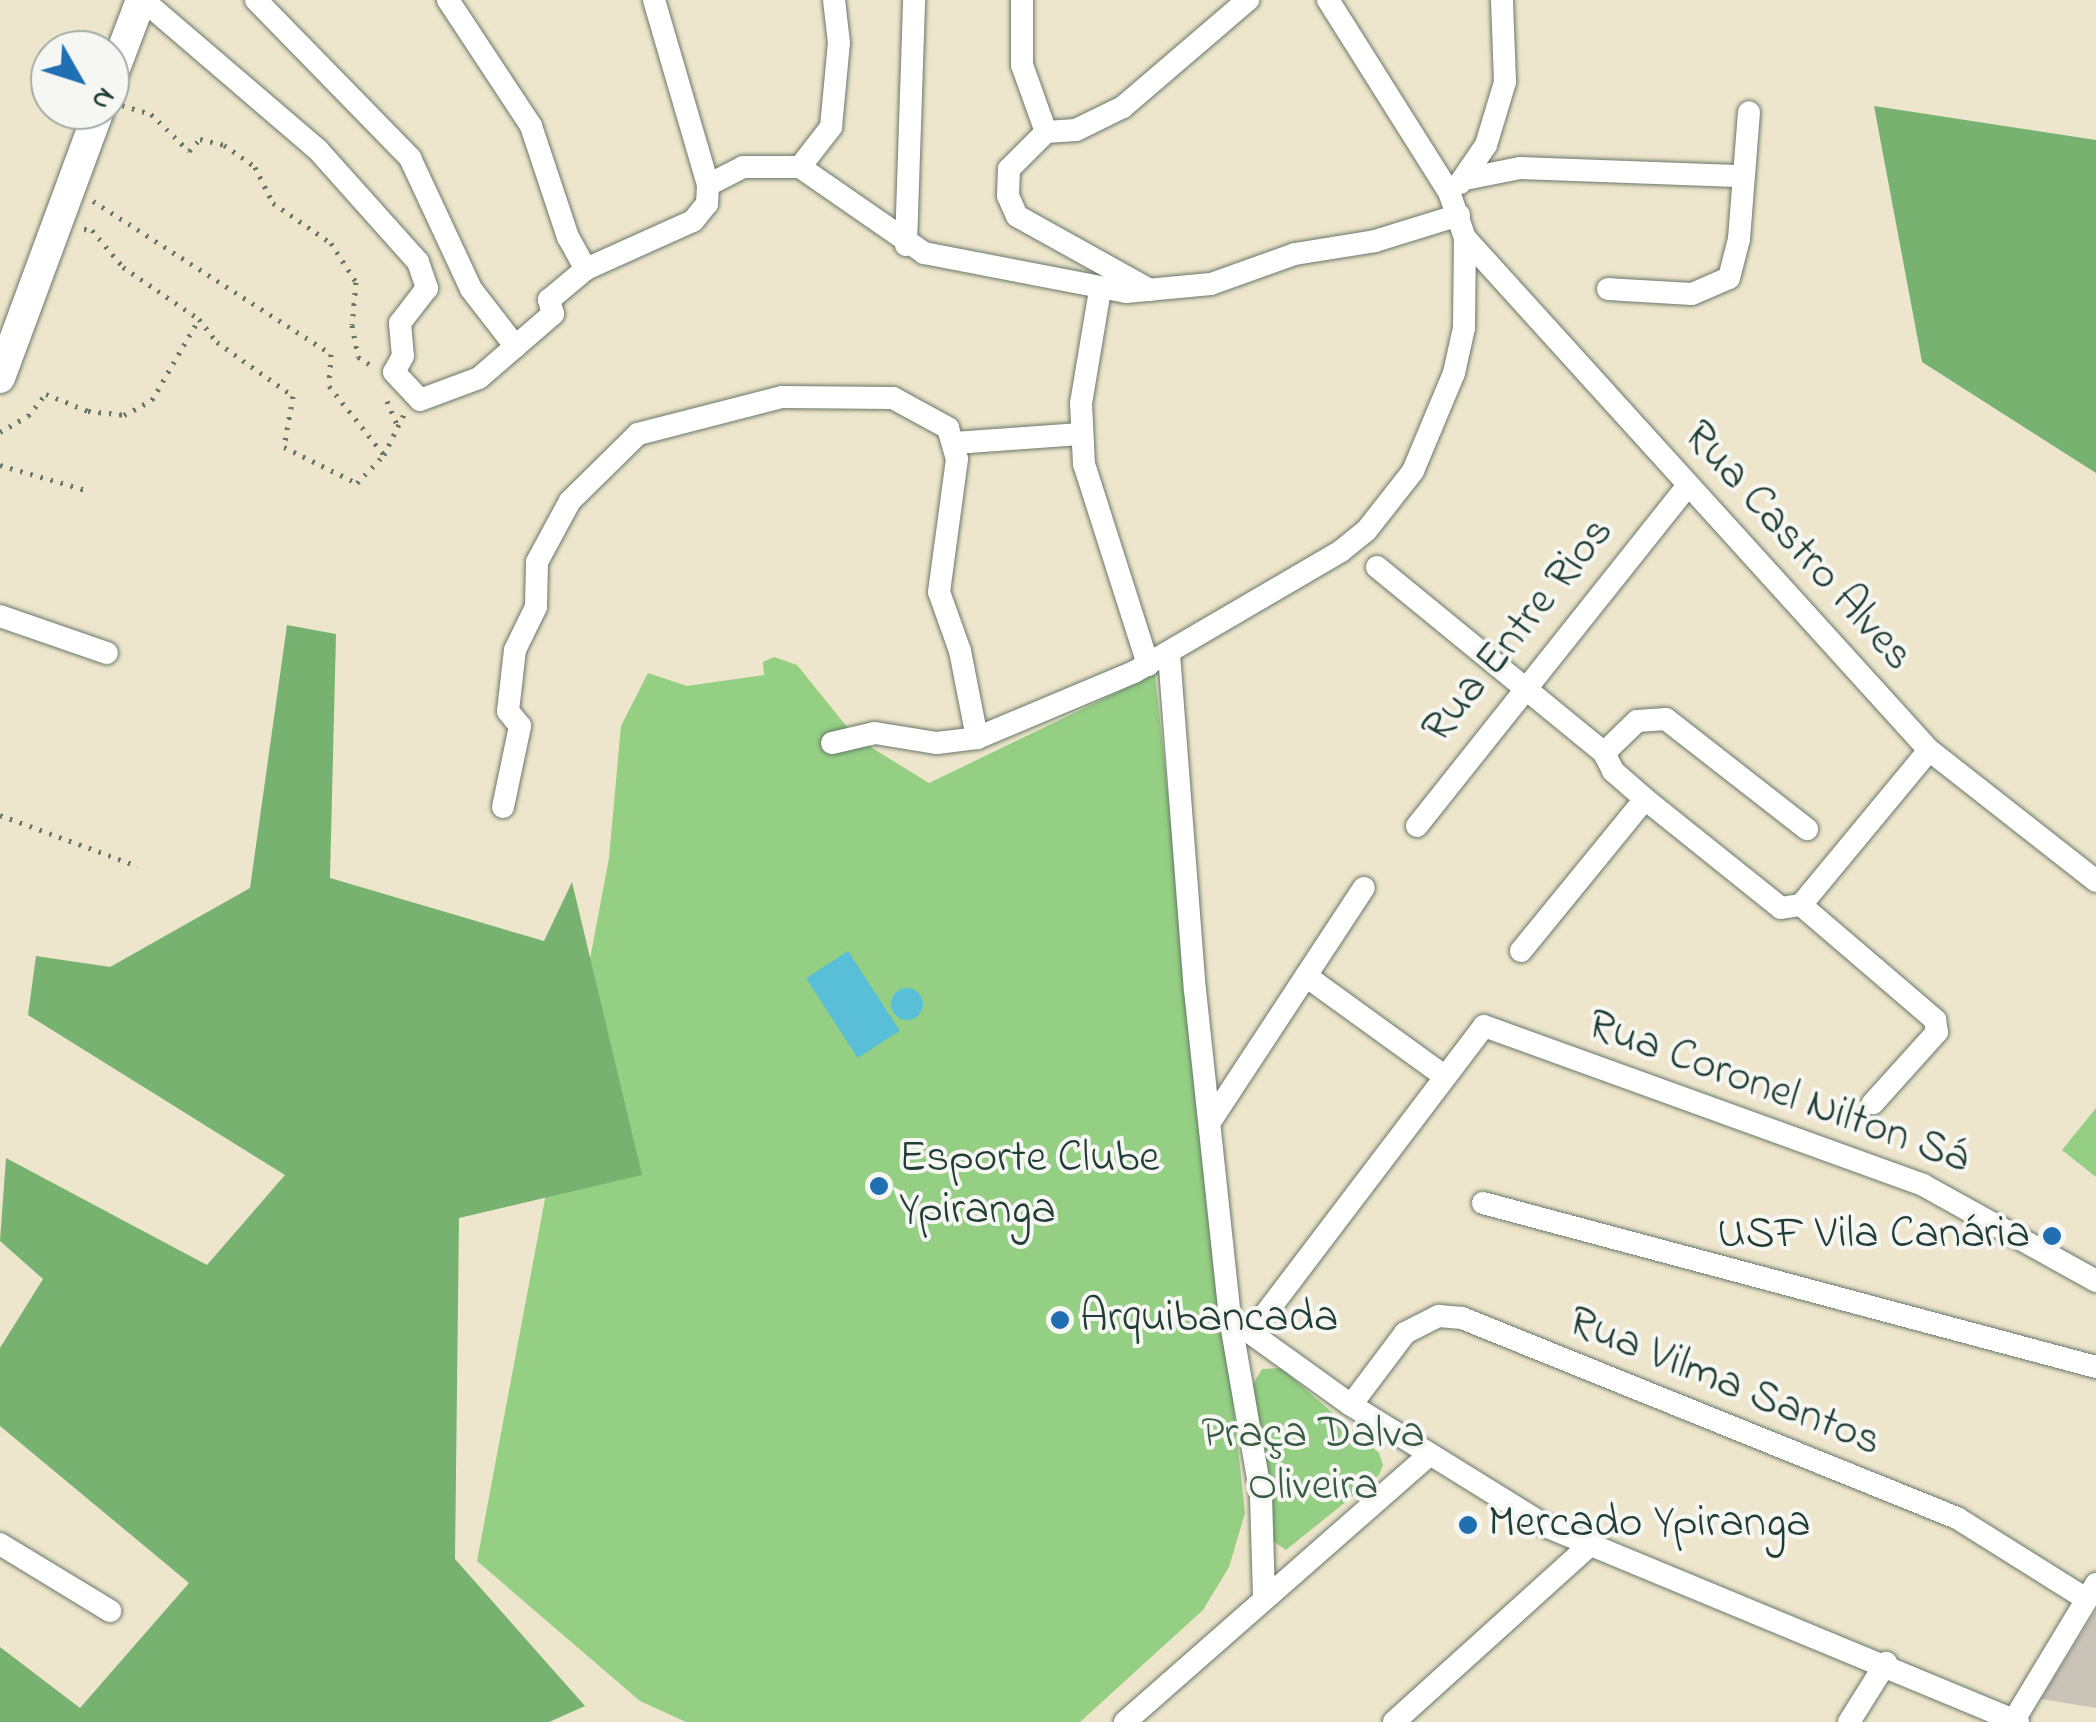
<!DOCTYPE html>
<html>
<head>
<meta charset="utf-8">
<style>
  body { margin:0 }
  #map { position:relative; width:2096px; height:1722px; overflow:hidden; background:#eee6cc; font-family:"Indie Flower",sans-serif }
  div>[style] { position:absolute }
  .industrial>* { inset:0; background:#cac3b8 }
  .green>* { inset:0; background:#94cf83 }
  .forest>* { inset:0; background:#77b271 }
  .water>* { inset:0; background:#59bed7; transform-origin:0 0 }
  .round { border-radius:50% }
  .path>* { height:5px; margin-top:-2.5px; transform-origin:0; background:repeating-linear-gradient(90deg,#677869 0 2.5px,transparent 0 10.5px) }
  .roads { filter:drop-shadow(0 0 2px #677869) drop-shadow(0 0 2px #677869) }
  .minor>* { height:22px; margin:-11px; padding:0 11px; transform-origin:11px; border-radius:11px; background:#fff }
  .secondary>* { height:30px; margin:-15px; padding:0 15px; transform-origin:15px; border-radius:15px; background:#fff }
  .dots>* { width:28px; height:28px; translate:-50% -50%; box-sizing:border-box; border:5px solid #f6f6f2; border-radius:50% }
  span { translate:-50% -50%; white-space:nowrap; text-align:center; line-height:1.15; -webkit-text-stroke:8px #f6f6f2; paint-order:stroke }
  .street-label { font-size:45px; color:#1f3d34 }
  .poi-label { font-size:45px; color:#1f3d34 }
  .left { translate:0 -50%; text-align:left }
  .right { translate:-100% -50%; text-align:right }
  .park-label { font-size:45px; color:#365a44 }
  .north { position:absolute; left:30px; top:30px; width:100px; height:100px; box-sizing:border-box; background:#f6f6f2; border:2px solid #a0aca6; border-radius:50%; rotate:129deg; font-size:28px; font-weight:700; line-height:40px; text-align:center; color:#1f3d34 }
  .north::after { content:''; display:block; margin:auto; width:35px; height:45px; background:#1f6fb2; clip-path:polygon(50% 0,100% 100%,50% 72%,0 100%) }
</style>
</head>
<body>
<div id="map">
  <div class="industrial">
    <div style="clip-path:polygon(2096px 1610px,2096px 1708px,2041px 1699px)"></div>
  </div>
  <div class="green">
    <div style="clip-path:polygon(774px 657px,797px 665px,856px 738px,929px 783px,1155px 674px,1245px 1513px,1229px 1567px,1203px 1610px,1080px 1722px,686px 1722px,640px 1701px,477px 1561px,609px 858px,621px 726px,648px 673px,687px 686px,764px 675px,763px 662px)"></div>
    <div style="clip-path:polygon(2096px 1108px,2096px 1177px,2062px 1150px)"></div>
    <div style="clip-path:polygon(1281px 1368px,1379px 1453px,1383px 1465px,1379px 1475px,1286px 1550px,1273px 1541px,1252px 1386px,1262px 1369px)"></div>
  </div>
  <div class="forest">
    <div style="clip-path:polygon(1874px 106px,2096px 140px,2096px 473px,1922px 362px)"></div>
    <div style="clip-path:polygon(287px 625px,336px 634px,330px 878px,544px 941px,572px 882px,642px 1175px,459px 1218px,455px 1559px,585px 1706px,549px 1722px,0 1722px,0 1647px,80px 1708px,189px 1583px,0 1426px,0 1348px,43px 1279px,0 1241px,6px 1158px,207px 1265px,285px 1175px,28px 1015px,36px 956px,110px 967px,250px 888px)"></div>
  </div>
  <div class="water">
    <div style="left:848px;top:951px;width:95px;height:50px;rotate:57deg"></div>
    <div class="round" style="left:891px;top:988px;width:32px;height:32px"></div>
  </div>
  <div class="path">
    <div style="left:122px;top:105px;width:30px;rotate:17deg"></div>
    <div style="left:151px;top:114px;width:53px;rotate:44.2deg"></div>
    <div style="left:189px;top:151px;width:16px;rotate:-47deg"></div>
    <div style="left:200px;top:139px;width:25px;rotate:14deg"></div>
    <div style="left:224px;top:145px;width:38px;rotate:35deg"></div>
    <div style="left:255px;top:167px;width:40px;rotate:63.4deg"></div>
    <div style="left:273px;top:203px;width:70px;rotate:34.6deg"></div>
    <div style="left:331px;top:243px;width:46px;rotate:57.3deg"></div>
    <div style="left:356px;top:282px;width:43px;rotate:95.3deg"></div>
    <div style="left:352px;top:325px;width:33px;rotate:79deg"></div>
    <div style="left:358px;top:357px;width:19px;rotate:32deg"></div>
    <div style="left:93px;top:201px;width:283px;rotate:32.7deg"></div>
    <div style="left:331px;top:354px;width:32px;rotate:94deg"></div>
    <div style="left:329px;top:386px;width:88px;rotate:51.4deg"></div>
    <div style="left:84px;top:229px;width:8px;rotate:7deg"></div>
    <div style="left:92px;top:230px;width:48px;rotate:50deg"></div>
    <div style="left:123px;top:267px;width:92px;rotate:34.4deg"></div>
    <div style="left:199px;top:319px;width:29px;rotate:52deg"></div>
    <div style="left:217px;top:342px;width:93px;rotate:35.4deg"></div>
    <div style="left:293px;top:396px;width:52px;rotate:100deg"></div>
    <div style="left:284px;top:447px;width:81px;rotate:26.3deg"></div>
    <div style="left:357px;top:483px;width:39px;rotate:-46deg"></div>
    <div style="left:384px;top:455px;width:46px;rotate:-64deg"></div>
    <div style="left:387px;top:401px;width:26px;rotate:67deg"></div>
    <div style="left:0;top:432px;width:32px;rotate:-30deg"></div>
    <div style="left:28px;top:416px;width:28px;rotate:-51deg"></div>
    <div style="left:46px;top:394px;width:45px;rotate:22deg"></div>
    <div style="left:88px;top:411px;width:36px;rotate:6deg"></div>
    <div style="left:124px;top:415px;width:32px;rotate:-28deg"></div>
    <div style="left:152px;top:400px;width:94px;rotate:-59.9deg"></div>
    <div style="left:0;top:465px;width:93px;rotate:16.3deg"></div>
    <div style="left:0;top:815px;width:147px;rotate:20.3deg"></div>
  </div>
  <div class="roads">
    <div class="minor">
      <div style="left:143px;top:0;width:230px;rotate:40.6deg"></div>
      <div style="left:318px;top:150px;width:150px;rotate:48.2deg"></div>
      <div style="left:418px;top:262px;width:28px;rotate:71deg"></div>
      <div style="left:427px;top:288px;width:44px;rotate:127.6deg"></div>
      <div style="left:400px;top:323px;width:33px;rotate:85deg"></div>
      <div style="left:403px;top:356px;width:18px;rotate:119deg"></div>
      <div style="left:394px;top:372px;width:38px;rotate:47deg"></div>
      <div style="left:420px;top:400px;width:63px;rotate:-20.4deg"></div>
      <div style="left:479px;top:378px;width:98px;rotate:-40.9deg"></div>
      <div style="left:553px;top:314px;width:15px;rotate:-106deg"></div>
      <div style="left:549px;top:300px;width:48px;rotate:-40deg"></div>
      <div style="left:586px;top:269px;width:117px;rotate:-24.2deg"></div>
      <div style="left:693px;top:221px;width:22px;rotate:-51deg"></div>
      <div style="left:707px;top:204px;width:19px;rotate:-87deg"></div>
      <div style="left:708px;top:185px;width:39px;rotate:-27deg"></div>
      <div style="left:743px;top:167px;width:57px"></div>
      <div style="left:800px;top:167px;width:51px;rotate:-52.2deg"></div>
      <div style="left:831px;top:127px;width:84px;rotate:-84.6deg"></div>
      <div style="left:839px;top:43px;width:43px;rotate:-96.6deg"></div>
      <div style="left:256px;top:0;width:221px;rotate:45.7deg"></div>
      <div style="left:410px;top:158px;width:145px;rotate:65deg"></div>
      <div style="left:471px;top:289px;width:73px;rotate:52.2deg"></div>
      <div style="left:448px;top:0;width:151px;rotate:56.6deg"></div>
      <div style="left:531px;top:126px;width:117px;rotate:71.6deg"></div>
      <div style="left:568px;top:237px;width:37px;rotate:61deg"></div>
      <div style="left:654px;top:0;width:193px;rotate:73.7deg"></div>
      <div style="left:1022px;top:0;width:65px;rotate:90deg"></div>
      <div style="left:1022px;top:65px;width:71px;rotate:70.3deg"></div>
      <div style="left:800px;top:167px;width:151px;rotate:34.7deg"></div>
      <div style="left:924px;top:253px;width:206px;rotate:10.9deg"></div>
      <div style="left:1126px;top:292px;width:85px;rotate:-5.4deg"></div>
      <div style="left:1211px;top:284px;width:89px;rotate:-19.7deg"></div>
      <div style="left:1295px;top:254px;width:81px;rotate:-9.2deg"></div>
      <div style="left:1375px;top:241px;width:88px;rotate:-17.2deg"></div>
      <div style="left:1465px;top:179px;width:56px;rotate:-11.3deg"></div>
      <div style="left:1520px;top:168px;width:223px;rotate:2.1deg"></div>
      <div style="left:1460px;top:183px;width:46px;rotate:-55.6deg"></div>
      <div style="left:1486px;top:145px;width:66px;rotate:-73.2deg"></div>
      <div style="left:1505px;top:82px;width:82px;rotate:-92.1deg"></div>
      <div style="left:1465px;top:238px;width:691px;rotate:47.82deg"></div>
      <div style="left:1929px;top:750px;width:212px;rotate:38.1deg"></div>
      <div style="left:906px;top:245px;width:245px;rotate:-88.1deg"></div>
      <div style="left:1608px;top:289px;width:84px;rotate:3.4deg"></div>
      <div style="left:1692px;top:294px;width:40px;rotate:-23.4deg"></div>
      <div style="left:1729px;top:278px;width:40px;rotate:-75.6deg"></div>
      <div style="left:1739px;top:239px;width:127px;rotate:-85.5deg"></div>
      <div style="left:1100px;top:290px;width:115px;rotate:99.5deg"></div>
      <div style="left:1081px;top:403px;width:61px;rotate:87.2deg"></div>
      <div style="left:1084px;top:464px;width:211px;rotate:72.3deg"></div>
      <div style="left:1150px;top:290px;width:152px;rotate:-150.9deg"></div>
      <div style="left:1017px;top:216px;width:22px;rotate:-114deg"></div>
      <div style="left:1008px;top:196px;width:27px;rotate:-88deg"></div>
      <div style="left:1009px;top:169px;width:52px;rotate:-45deg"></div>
      <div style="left:1046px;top:132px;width:30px;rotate:-4deg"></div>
      <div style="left:1076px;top:130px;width:52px;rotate:-26.1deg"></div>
      <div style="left:1123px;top:107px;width:165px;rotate:-40.6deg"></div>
      <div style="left:955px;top:443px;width:125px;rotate:-4.1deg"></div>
      <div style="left:1377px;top:567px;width:293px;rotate:39.3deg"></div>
      <div style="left:1604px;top:753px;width:20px;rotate:63deg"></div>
      <div style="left:1613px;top:771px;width:43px;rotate:41.2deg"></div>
      <div style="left:1645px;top:799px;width:174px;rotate:38.7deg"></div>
      <div style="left:1781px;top:908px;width:20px;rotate:-9deg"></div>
      <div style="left:1801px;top:905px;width:201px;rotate:-50.4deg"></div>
      <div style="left:0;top:616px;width:113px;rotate:19.1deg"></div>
      <div style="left:1169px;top:654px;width:337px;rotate:85.6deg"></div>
      <div style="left:1195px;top:990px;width:330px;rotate:83.9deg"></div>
      <div style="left:1230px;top:1318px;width:181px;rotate:80.1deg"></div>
      <div style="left:1261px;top:1496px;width:99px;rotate:88.3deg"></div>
      <div style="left:832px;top:743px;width:44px;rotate:-13.1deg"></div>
      <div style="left:875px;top:733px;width:63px;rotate:9.2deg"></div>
      <div style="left:937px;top:743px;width:40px;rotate:-7.1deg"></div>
      <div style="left:977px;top:738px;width:170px;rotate:-22.8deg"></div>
      <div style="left:1134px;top:672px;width:240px;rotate:-30.3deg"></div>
      <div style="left:1341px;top:551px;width:32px;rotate:-39deg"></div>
      <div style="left:1366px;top:531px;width:76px;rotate:-51.9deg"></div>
      <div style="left:1413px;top:471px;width:106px;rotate:-67.3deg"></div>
      <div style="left:1454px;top:373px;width:46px;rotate:-77.5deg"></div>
      <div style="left:1464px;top:328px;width:90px;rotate:-89.4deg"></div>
      <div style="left:1465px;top:238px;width:49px;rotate:-109.2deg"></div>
      <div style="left:1449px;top:192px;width:227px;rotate:-122.2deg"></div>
      <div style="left:1604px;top:753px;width:46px;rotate:-44.1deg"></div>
      <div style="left:1637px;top:721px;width:29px;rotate:-4deg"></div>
      <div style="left:1666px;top:719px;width:179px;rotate:38deg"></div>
      <div style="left:503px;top:807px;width:83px;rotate:-78.1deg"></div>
      <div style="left:520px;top:726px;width:19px;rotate:-129deg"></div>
      <div style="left:508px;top:711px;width:61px;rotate:-83.5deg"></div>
      <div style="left:515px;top:650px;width:48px;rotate:-64deg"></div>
      <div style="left:536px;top:607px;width:45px;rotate:-88.7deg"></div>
      <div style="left:537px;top:562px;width:69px;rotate:-61.6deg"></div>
      <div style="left:570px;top:501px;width:95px;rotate:-44.6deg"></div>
      <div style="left:638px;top:434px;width:149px;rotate:-14.4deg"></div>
      <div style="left:782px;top:397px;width:111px;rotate:0.5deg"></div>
      <div style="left:893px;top:398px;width:63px;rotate:28.6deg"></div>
      <div style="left:948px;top:428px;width:32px;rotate:74deg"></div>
      <div style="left:957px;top:459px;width:134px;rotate:97.7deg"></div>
      <div style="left:939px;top:592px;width:63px;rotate:70.4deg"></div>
      <div style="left:960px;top:651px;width:89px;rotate:78.9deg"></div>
      <div style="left:1417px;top:826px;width:433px;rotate:-51.5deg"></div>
      <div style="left:1801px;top:905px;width:177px;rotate:40.6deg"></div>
      <div style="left:1935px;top:1020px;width:12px;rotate:81deg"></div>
      <div style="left:1937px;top:1032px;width:96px;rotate:132deg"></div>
      <div style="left:1521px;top:951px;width:196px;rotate:-50.8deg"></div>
      <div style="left:1306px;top:976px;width:170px;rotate:35.9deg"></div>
      <div style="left:1210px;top:1122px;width:280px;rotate:-56.7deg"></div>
      <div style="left:1483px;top:1203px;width:635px;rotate:14.98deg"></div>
      <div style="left:1241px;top:1326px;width:135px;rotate:35.7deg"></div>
      <div style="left:1351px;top:1405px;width:232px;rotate:31.8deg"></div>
      <div style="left:1548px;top:1527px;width:509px;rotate:22.53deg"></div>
      <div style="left:1251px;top:1333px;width:385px;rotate:-52.8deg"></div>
      <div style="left:1484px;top:1026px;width:467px;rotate:19.9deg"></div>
      <div style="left:1923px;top:1185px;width:198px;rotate:29deg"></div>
      <div style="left:1351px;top:1405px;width:90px;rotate:-53.1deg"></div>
      <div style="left:1405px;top:1333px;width:38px;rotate:-27deg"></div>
      <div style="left:1439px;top:1316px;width:23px;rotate:5deg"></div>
      <div style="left:1462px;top:1318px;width:534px;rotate:22deg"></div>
      <div style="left:1957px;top:1518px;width:152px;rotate:32.1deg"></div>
      <div style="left:0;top:1544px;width:129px;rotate:31.3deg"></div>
      <div style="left:2014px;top:1720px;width:159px;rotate:-58.9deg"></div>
      <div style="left:1125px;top:1722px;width:405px;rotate:-41.3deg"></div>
      <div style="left:1394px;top:1722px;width:261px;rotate:-42.1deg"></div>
      <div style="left:1849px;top:1722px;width:70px;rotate:-57.9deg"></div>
    </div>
    <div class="secondary">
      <div style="left:110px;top:82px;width:88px;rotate:-69.3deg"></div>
      <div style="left:0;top:378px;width:286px;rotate:-69.7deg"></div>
    </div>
  </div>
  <div class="dots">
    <div style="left:879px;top:1186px;background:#1f6fb2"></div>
    <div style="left:2052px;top:1236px;background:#1f6fb2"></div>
    <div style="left:1060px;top:1320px;background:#1f6fb2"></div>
    <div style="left:1468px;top:1525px;background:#1f6fb2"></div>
  </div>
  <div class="street-label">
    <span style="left:1797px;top:547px;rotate:48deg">Rua Castro Alves</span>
    <span style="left:1519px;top:631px;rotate:-51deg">Rua Entre Rios</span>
    <span style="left:1778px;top:1093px;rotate:20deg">Rua Coronel Nilton Sá</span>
    <span style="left:1724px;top:1383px;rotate:22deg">Rua Vilma Santos</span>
  </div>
  <div class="poi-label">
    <span class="left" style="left:899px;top:1186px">Esporte Clube<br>Ypiranga</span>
    <span class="right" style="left:2030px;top:1236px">USF Vila Canária</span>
    <span class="left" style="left:1080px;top:1320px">Arquibancada</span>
    <span class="left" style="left:1488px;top:1525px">Mercado Ypiranga</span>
  </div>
  <div class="park-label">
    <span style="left:1313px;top:1462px">Praça Dalva<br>Oliveira</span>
  </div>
  <div class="north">N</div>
</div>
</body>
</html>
